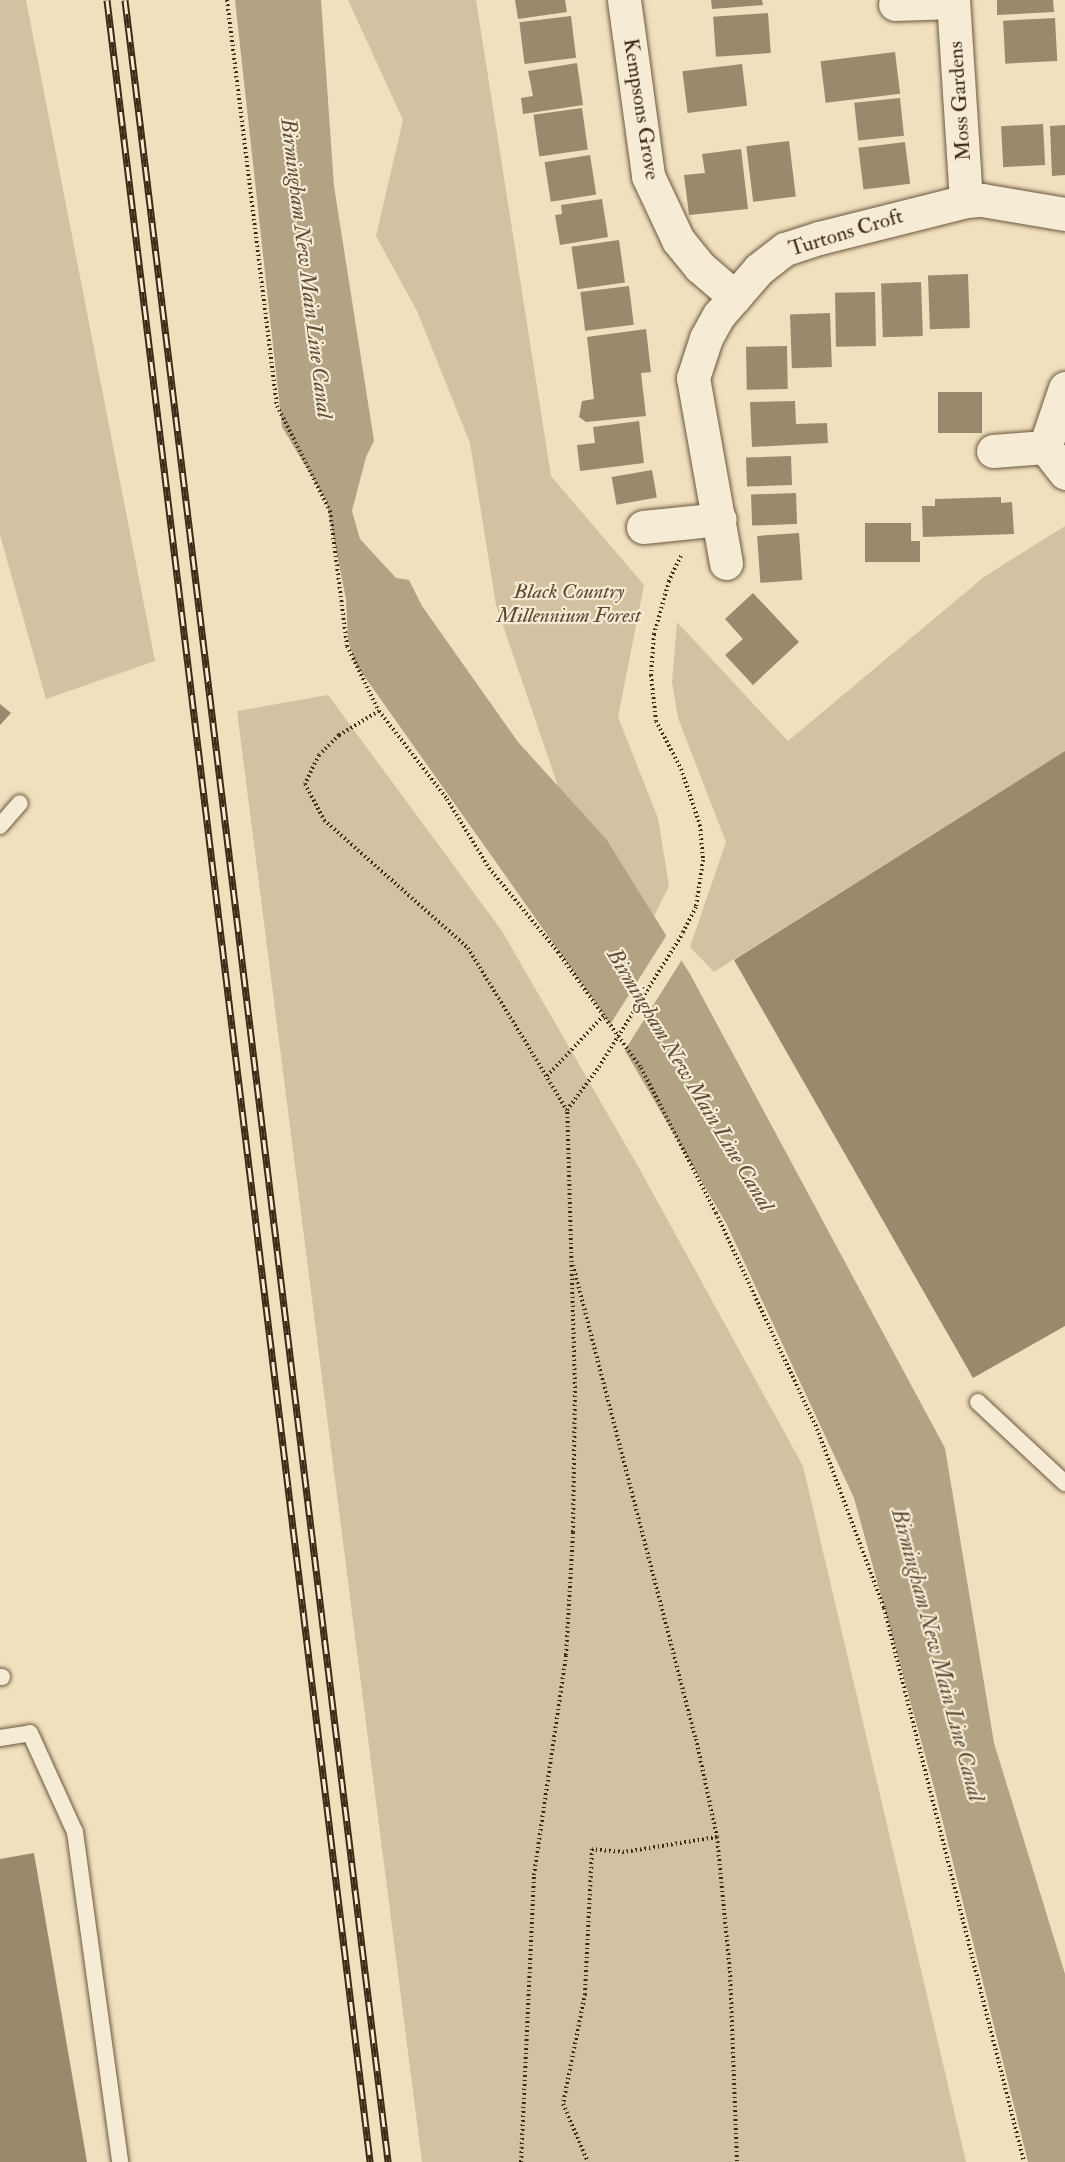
<!DOCTYPE html>
<html>
<head>
<meta charset="utf-8">
<style>
  body { margin:0 }
  #map { position:relative; width:1065px; height:2162px; overflow:hidden; background:#f1e0bd; font-family:"IM FELL Double Pica",serif }
  div>[style] { position:absolute }
  .green>* { inset:0; background:#d3c1a1 }
  .water>* { inset:0; background:#b4a284 }
  .pier>* { inset:0; background:#f1e0bd }
  .building>* { inset:0; background:#9c896d; transform-origin:0 0 }
  .path>* { height:4px; margin-top:-2px; transform-origin:0; background:repeating-linear-gradient(90deg,#3f2a16 0 1.5px,transparent 0 4.5px) }
  .roads { filter:drop-shadow(0 0 2px #6c5840) drop-shadow(0 0 2px #6c5840) }
  .service>* { height:16px; margin:-8px; padding:0 8px; transform-origin:8px; border-radius:8px; background:#f6ebd4 }
  .minor>* { height:33px; margin:-16.5px; padding:0 16.5px; transform-origin:16.5px; border-radius:16.5px; background:#f6ebd4 }
  .rail>* { height:7px; margin-top:-3.5px; transform-origin:0; background:repeating-linear-gradient(90deg,#f6ebd4 0 14px,#3f2a16 0 28px); box-sizing:border-box; border-block:2px solid #3f2a16 }
  .path-bridge>* { height:4px; margin-top:-2px; transform-origin:0; background:repeating-linear-gradient(90deg,#3f2a16 0 1.5px,transparent 0 4.5px) }
  span { translate:-50% -50%; white-space:nowrap; text-align:center; line-height:1.15; -webkit-text-stroke:4.5px #f6ebd4; paint-order:stroke }
  .street-label { font-size:21px; color:#3f2a16 }
  .park-label { font-size:21px; color:#5d4832; font-style:italic }
  .water-label { font-size:22px; color:#624e37; font-style:italic }
</style>
</head>
<body>
<div id="map">
  <div class="green">
    <div style="clip-path:polygon(0 0,26px 0,155px 661px,46px 699px,0 535px)"></div>
    <div style="clip-path:polygon(348px 0,476px 0,551px 476px,644px 585px,618px 717px,658px 818px,669px 886px,654px 916px,607px 840px,560px 792px,496px 605px,470px 443px,417px 311px,376px 236px,403px 120px)"></div>
    <div style="clip-path:polygon(1065px 526px,1065px 751px,714px 972px,690px 947px,726px 842px,678px 718px,672px 682px,677px 622px,788px 741px,984px 577px)"></div>
    <div style="clip-path:polygon(328px 695px,502px 931px,639px 1168px,803px 1466px,966px 2162px,422px 2162px,237px 711px)"></div>
  </div>
  <div class="water">
    <div style="clip-path:polygon(235px 0,321px 0,334px 186px,374px 441px,366px 457px,352px 511px,360px 539px,396px 578px,409px 580px,422px 606px,518px 742px,607px 840px,690px 974px,945px 1448px,994px 1743px,1065px 1974px,1065px 2162px,1028px 2162px,935px 1791px,854px 1498px,726px 1223px,604px 1015px,355px 663px,348px 640px,346px 599px,326px 500px,282px 427px)"></div>
  </div>
  <div class="pier">
    <div style="clip-path:polygon(668px 933px,683px 958px,623px 1053px,608px 1028px)"></div>
  </div>
  <div class="building">
    <div style="clip-path:polygon(515px 0,565px 0,567px 12px,518px 19px)"></div>
    <div style="clip-path:polygon(711px 0,762px 0,763px 5px,712px 9px)"></div>
    <div style="clip-path:polygon(997px 0,1053px 0,1054px 12px,997px 15px)"></div>
    <div style="left:768px;top:13px;width:40px;height:55px;rotate:86deg"></div>
    <div style="left:571px;top:16px;width:42px;height:52px;rotate:83deg"></div>
    <div style="left:1055px;top:18px;width:43px;height:52px;rotate:87deg"></div>
    <div style="left:895px;top:52px;width:42px;height:75px;rotate:83deg"></div>
    <div style="clip-path:polygon(577px 63px,583px 105px,523px 114px,521px 98px,533px 96px,528px 71px)"></div>
    <div style="left:742px;top:64px;width:42px;height:60px;rotate:83deg"></div>
    <div style="left:900px;top:98px;width:38px;height:46px;rotate:84deg"></div>
    <div style="left:582px;top:108px;width:42px;height:49px;rotate:82deg"></div>
    <div style="left:1043px;top:124px;width:41px;height:42px;rotate:87deg"></div>
    <div style="clip-path:polygon(1065px 125px,1065px 175px,1052px 176px,1050px 126px)"></div>
    <div style="left:789px;top:141px;width:56px;height:43px;rotate:83deg"></div>
    <div style="left:905px;top:142px;width:42px;height:47px;rotate:83deg"></div>
    <div style="clip-path:polygon(741px 149px,748px 209px,689px 215px,684px 175px,705px 173px,702px 154px)"></div>
    <div style="left:590px;top:155px;width:40px;height:46px;rotate:81deg"></div>
    <div style="clip-path:polygon(602px 199px,608px 237px,560px 245px,555px 215px,562px 214px,561px 205px)"></div>
    <div style="left:619px;top:240px;width:43px;height:48px;rotate:82deg"></div>
    <div style="left:968px;top:274px;width:54px;height:40px;rotate:88deg"></div>
    <div style="left:921px;top:282px;width:54px;height:40px;rotate:88deg"></div>
    <div style="left:629px;top:286px;width:39px;height:49px;rotate:83deg"></div>
    <div style="left:875px;top:292px;width:54px;height:40px;rotate:89deg"></div>
    <div style="left:830px;top:313px;width:54px;height:40px;rotate:88deg"></div>
    <div style="clip-path:polygon(646px 329px,651px 372px,641px 373px,646px 416px,586px 422px,579px 417px,582px 401px,594px 399px,587px 337px)"></div>
    <div style="left:787px;top:346px;width:43px;height:41px;rotate:89deg"></div>
    <div style="left:982px;top:392px;width:41px;height:44px;rotate:90deg"></div>
    <div style="clip-path:polygon(795px 401px,796px 424px,827px 423px,828px 443px,752px 447px,750px 402px)"></div>
    <div style="clip-path:polygon(639px 421px,644px 463px,580px 471px,577px 445px,595px 443px,593px 427px)"></div>
    <div style="left:791px;top:456px;width:29px;height:45px;rotate:88deg"></div>
    <div style="left:652px;top:470px;width:28px;height:41px;rotate:80deg"></div>
    <div style="left:796px;top:493px;width:31px;height:45px;rotate:88deg"></div>
    <div style="clip-path:polygon(1001px 497px,1001px 503px,1012px 502px,1014px 534px,923px 537px,922px 506px,935px 506px,935px 499px)"></div>
    <div style="clip-path:polygon(865px 523px,911px 523px,911px 541px,920px 541px,920px 562px,865px 562px)"></div>
    <div style="left:799px;top:533px;width:47px;height:42px;rotate:86deg"></div>
    <div style="clip-path:polygon(753px 593px,799px 642px,753px 685px,725px 655px,743px 639px,725px 619px)"></div>
    <div style="clip-path:polygon(0 704px,11px 713px,0 725px)"></div>
    <div style="clip-path:polygon(1065px 751px,1065px 1326px,973px 1378px,734px 960px)"></div>
    <div style="clip-path:polygon(34px 1853px,87px 2162px,0 2162px,0 1859px)"></div>
  </div>
  <div class="path">
    <div style="left:227px;top:0;width:409px;rotate:83deg"></div>
    <div style="left:277px;top:406px;width:118px;rotate:63.2deg"></div>
    <div style="left:330px;top:511px;width:136px;rotate:82.8deg"></div>
    <div style="left:347px;top:646px;width:72px;rotate:63.8deg"></div>
    <div style="left:379px;top:711px;width:111px;rotate:52.3deg"></div>
    <div style="left:447px;top:799px;width:81px;rotate:58.7deg"></div>
    <div style="left:489px;top:868px;width:109px;rotate:50.6deg"></div>
    <div style="left:558px;top:952px;width:143px;rotate:54.4deg"></div>
    <div style="left:641px;top:1068px;width:163px;rotate:62.7deg"></div>
    <div style="left:716px;top:1213px;width:238px;rotate:64.9deg"></div>
    <div style="left:817px;top:1429px;width:191px;rotate:69.5deg"></div>
    <div style="left:884px;top:1608px;width:571px;rotate:75.82deg"></div>
    <div style="left:681px;top:556px;width:28px;rotate:116deg"></div>
    <div style="left:669px;top:581px;width:55px;rotate:105.8deg"></div>
    <div style="left:654px;top:634px;width:41px;rotate:94.2deg"></div>
    <div style="left:651px;top:675px;width:46px;rotate:83.8deg"></div>
    <div style="left:656px;top:721px;width:54px;rotate:62.5deg"></div>
    <div style="left:681px;top:769px;width:59px;rotate:71.3deg"></div>
    <div style="left:700px;top:825px;width:35px;rotate:85deg"></div>
    <div style="left:703px;top:860px;width:48px;rotate:98.5deg"></div>
    <div style="left:696px;top:907px;width:29px;rotate:117deg"></div>
    <div style="left:379px;top:711px;width:47px;rotate:149deg"></div>
    <div style="left:339px;top:735px;width:28px;rotate:135deg"></div>
    <div style="left:319px;top:755px;width:32px;rotate:116deg"></div>
    <div style="left:305px;top:784px;width:41px;rotate:62.2deg"></div>
    <div style="left:324px;top:820px;width:193px;rotate:41.6deg"></div>
    <div style="left:468px;top:948px;width:190px;rotate:58.6deg"></div>
    <div style="left:547px;top:1076px;width:83px;rotate:-46.9deg"></div>
    <div style="left:573px;top:1265px;width:490px;rotate:75.5deg"></div>
    <div style="left:696px;top:1739px;width:100px;rotate:77.9deg"></div>
    <div style="left:717px;top:1837px;width:94px;rotate:170.8deg"></div>
    <div style="left:624px;top:1852px;width:32px;rotate:-175deg"></div>
    <div style="left:592px;top:1849px;width:145px;rotate:92.8deg"></div>
    <div style="left:585px;top:1994px;width:112px;rotate:101.3deg"></div>
    <div style="left:563px;top:2104px;width:63px;rotate:66.7deg"></div>
    <div style="left:717px;top:1837px;width:135px;rotate:84.5deg"></div>
    <div style="left:730px;top:1971px;width:191px;rotate:87.9deg"></div>
    <div style="left:521px;top:2162px;width:287px;rotate:-87.4deg"></div>
    <div style="left:534px;top:1875px;width:222px;rotate:-81.7deg"></div>
    <div style="left:566px;top:1655px;width:123px;rotate:-86.7deg"></div>
    <div style="left:573px;top:1532px;width:144px;rotate:-89.2deg"></div>
    <div style="left:575px;top:1388px;width:278px;rotate:-91.6deg"></div>
    <div style="left:567px;top:1110px;width:54px;rotate:-53.3deg"></div>
  </div>
  <div class="roads">
    <div class="service">
      <div style="left:0;top:826px;width:30px;rotate:-49deg"></div>
      <div style="left:978px;top:1402px;width:119px;rotate:43deg"></div>
      <div style="left:0;top:1677px;width:2px"></div>
      <div style="left:0;top:1738px;width:30px;rotate:-9deg"></div>
      <div style="left:30px;top:1733px;width:109px;rotate:65.6deg"></div>
      <div style="left:75px;top:1832px;width:333px;rotate:82.2deg"></div>
    </div>
    <div class="minor">
      <div style="left:624px;top:0;width:178px;rotate:82.2deg"></div>
      <div style="left:648px;top:176px;width:71px;rotate:64.9deg"></div>
      <div style="left:678px;top:240px;width:35px;rotate:51deg"></div>
      <div style="left:700px;top:267px;width:46px;rotate:40.6deg"></div>
      <div style="left:953px;top:0;width:201px;rotate:86.3deg"></div>
      <div style="left:895px;top:4px;width:58px;rotate:-2deg"></div>
      <div style="left:1065px;top:388px;width:62px;rotate:108.7deg"></div>
      <div style="left:1045px;top:447px;width:33px;rotate:52deg"></div>
      <div style="left:993px;top:451px;width:52px;rotate:-4.4deg"></div>
      <div style="left:643px;top:527px;width:77px;rotate:-5.9deg"></div>
      <div style="left:726px;top:563px;width:188px;rotate:-100.1deg"></div>
      <div style="left:693px;top:378px;width:42px;rotate:-72deg"></div>
      <div style="left:706px;top:338px;width:26px;rotate:-61deg"></div>
      <div style="left:719px;top:315px;width:61px;rotate:-49deg"></div>
      <div style="left:759px;top:269px;width:33px;rotate:-38deg"></div>
      <div style="left:785px;top:249px;width:36px;rotate:-18deg"></div>
      <div style="left:819px;top:238px;width:152px;rotate:-14.1deg"></div>
      <div style="left:966px;top:201px;width:16px;rotate:-4deg"></div>
      <div style="left:982px;top:200px;width:84px;rotate:9.6deg"></div>
    </div>
  </div>
  <div class="rail">
    <div style="left:107px;top:0;width:2178px;rotate:83.06deg"></div>
    <div style="left:125px;top:0;width:2178px;rotate:83.06deg"></div>
  </div>
  <div class="path-bridge">
    <div style="left:599px;top:1067px;width:158px;rotate:-57.9deg"></div>
  </div>
  <div class="street-label">
    <span style="left:960px;top:101px;rotate:-94deg">Moss Gardens</span>
    <span style="left:641px;top:109px;rotate:81deg">Kempsons Grove</span>
    <span style="left:846px;top:233px;rotate:-17deg">Turtons Croft</span>
  </div>
  <div class="park-label">
    <span style="left:569px;top:604px">Black Country<br>Millennium Forest</span>
  </div>
  <div class="water-label">
    <span style="left:306px;top:268px;rotate:83deg">Birmingham New Main Line Canal</span>
    <span style="left:690px;top:1080px;rotate:59deg">Birmingham New Main Line Canal</span>
    <span style="left:937px;top:1655px;rotate:75deg">Birmingham New Main Line Canal</span>
  </div>
</div>
</body>
</html>
